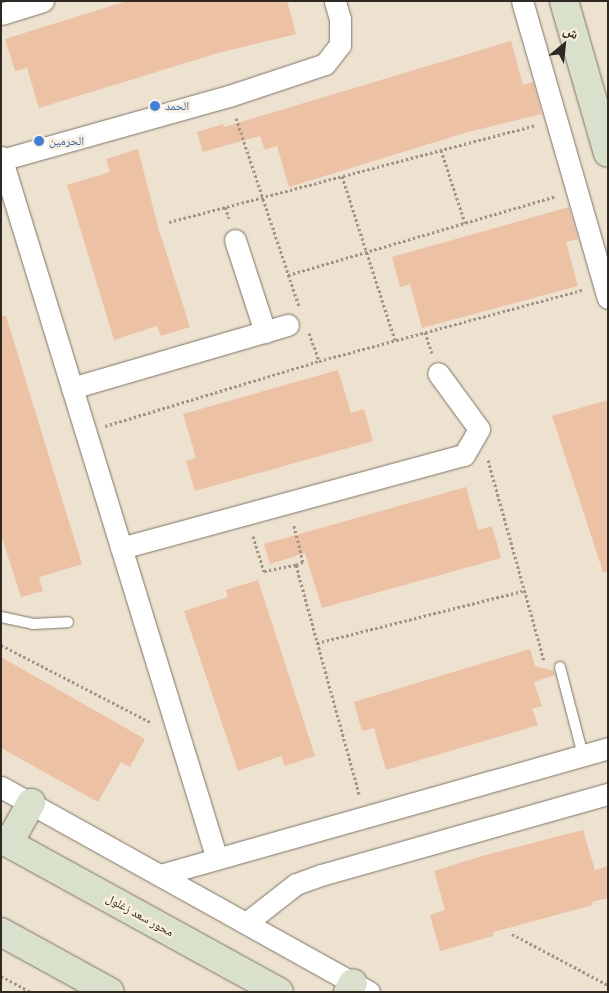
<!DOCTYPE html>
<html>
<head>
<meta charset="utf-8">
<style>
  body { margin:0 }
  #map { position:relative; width:609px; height:993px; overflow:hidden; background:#ede1cf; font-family:"Open Sans","Noto Naskh Arabic",sans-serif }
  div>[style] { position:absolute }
  .building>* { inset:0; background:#edc1a4 }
  .path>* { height:3px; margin-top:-1.5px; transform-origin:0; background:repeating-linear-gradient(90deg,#9e9588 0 2.5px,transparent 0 5px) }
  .roads { filter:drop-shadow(0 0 1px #7e7464) drop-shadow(0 0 1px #7e7464) }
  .lane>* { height:10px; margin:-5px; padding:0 5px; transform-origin:5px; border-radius:5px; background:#fff }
  .street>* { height:21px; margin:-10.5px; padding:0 10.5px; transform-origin:10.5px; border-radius:10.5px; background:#fff }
  .secondary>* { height:28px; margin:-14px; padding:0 14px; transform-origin:14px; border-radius:14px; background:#d9e0cb }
  .dots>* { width:14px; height:14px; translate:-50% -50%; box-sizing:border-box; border:2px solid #faeedc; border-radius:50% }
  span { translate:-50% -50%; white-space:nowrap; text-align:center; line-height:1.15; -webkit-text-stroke:5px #faeedc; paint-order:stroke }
  .shop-label { font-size:12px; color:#366cbe }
  .left { translate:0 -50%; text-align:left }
  .street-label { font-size:12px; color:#2e2a23 }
  .frame { position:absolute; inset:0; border:2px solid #2e2a23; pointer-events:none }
  .north { position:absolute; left:539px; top:20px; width:50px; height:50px; -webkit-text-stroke:4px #faeedc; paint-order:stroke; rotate:28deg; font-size:14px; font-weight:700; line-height:20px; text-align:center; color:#2e2a23 }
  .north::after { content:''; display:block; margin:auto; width:18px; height:22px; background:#2e2a23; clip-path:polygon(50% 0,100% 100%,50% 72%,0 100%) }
</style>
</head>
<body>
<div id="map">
  <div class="building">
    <div style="clip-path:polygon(127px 1px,287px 1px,296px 34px,218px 53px,39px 108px,27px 68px,15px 71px,5px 39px)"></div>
    <div style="clip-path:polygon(511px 41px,523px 85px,533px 82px,542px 114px,468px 132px,289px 187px,277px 146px,265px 150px,260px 136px,203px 152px,197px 132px,223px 124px,224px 127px)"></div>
    <div style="clip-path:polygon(138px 149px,158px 227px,190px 327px,161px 336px,157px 326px,114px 340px,67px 185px,110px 172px,106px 159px)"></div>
    <div style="clip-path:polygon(569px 207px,578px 239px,566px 242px,578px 286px,422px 328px,410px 284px,400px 287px,392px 257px)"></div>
    <div style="clip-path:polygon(1px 316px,6px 316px,82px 564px,39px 577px,43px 591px,21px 597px,1px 535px)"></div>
    <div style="clip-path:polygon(338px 370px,351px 413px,364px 409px,373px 441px,195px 491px,186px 461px,196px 458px,183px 414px)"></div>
    <div style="clip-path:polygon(608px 400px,608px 572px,603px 572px,552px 416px)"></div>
    <div style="clip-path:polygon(466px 487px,478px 530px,492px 526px,501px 558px,322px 608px,305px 553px,270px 564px,264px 544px)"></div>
    <div style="clip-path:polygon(258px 580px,315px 756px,285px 766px,281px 756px,238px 771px,184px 611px,228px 597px,226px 590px)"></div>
    <div style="clip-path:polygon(530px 649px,535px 666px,554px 671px,555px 675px,534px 682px,542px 706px,532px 709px,538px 725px,386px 770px,374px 728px,362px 731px,354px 702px)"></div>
    <div style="clip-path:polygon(1px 657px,145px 739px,130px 767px,121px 762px,98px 802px,1px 748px)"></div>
    <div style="clip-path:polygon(583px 830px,595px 870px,608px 866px,608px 898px,592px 902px,593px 905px,493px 932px,493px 936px,440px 951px,430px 915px,445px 910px,434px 871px,482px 856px)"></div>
  </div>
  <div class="path">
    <div style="left:236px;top:118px;width:198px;rotate:71.5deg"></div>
    <div style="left:441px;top:150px;width:77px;rotate:71.8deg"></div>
    <div style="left:342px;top:176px;width:172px;rotate:72.1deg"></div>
    <div style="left:225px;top:207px;width:12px;rotate:70deg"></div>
    <div style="left:169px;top:222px;width:379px;rotate:-14.8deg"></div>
    <div style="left:288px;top:275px;width:279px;rotate:-16.4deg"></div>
    <div style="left:425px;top:332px;width:22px;rotate:72deg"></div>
    <div style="left:309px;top:333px;width:30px;rotate:70deg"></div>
    <div style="left:105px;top:426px;width:224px;rotate:-16.9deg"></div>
    <div style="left:319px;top:361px;width:273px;rotate:-15.1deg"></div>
    <div style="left:488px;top:460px;width:209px;rotate:74.4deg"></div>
    <div style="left:253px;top:536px;width:37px;rotate:73deg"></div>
    <div style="left:264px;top:571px;width:33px;rotate:-11deg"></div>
    <div style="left:296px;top:565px;width:8px;rotate:-23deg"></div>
    <div style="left:303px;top:562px;width:38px;rotate:-104deg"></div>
    <div style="left:296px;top:565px;width:238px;rotate:74.6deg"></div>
    <div style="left:317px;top:643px;width:212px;rotate:-14.2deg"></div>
    <div style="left:1px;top:645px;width:170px;rotate:27.3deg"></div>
    <div style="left:512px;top:934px;width:109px;rotate:28deg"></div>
    <div style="left:1px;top:976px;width:34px;rotate:28deg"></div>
  </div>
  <div class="roads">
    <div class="lane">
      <div style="left:1px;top:617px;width:33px;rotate:12deg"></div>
      <div style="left:33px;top:624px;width:35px;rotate:-3deg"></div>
      <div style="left:560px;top:667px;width:91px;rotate:75.4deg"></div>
    </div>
    <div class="street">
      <div style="left:522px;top:1px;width:309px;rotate:73.9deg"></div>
      <div style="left:1px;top:14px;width:44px;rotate:-17.2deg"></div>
      <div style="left:1px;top:157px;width:734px;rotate:72.9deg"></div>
      <div style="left:1px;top:160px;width:237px;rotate:-15.7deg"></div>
      <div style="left:229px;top:96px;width:101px;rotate:-18.4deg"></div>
      <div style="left:325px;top:64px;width:24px;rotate:-52deg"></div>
      <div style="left:340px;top:45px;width:26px;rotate:-90deg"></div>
      <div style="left:340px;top:19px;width:19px;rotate:-106deg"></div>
      <div style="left:235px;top:240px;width:97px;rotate:71.9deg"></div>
      <div style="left:72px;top:388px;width:225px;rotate:-16.3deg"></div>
      <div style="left:121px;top:548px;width:355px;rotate:-15.2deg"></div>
      <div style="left:464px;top:455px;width:30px;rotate:-60deg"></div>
      <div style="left:479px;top:429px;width:69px;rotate:-126.2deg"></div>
      <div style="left:1px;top:787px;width:421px;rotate:29.1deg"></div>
      <div style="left:160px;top:875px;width:466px;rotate:-15.8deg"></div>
      <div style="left:246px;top:923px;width:63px;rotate:-38deg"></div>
      <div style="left:296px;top:884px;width:27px;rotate:-20deg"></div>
      <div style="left:321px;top:875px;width:298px;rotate:-15.8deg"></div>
    </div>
    <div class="secondary">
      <div style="left:564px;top:1px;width:158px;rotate:73.9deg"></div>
      <div style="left:1px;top:839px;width:317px;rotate:28.8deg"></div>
      <div style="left:9px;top:843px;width:46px;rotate:-61.2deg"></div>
      <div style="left:1px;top:932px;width:124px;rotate:28.8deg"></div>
      <div style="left:348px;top:992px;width:10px;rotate:-61deg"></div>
    </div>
  </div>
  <div class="dots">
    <div style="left:155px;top:106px;background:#3f7fe0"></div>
    <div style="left:39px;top:141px;background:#3f7fe0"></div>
  </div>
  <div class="shop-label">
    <span class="left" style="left:165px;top:106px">الحمد</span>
    <span class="left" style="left:49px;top:141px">الحرمين</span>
  </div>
  <div class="street-label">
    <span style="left:140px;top:915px;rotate:29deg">محور سعد زغلول</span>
  </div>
  <div class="frame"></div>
  <div class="north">ش</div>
</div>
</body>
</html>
